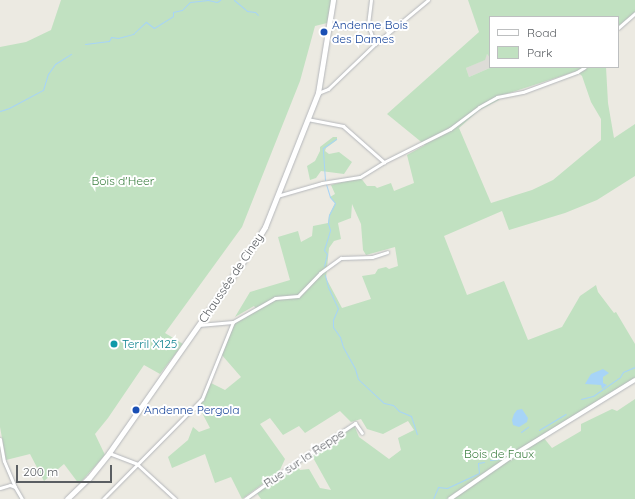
<!DOCTYPE html>
<html>
<head>
<meta charset="utf-8">
<style>
  body { margin:0 }
  #map { position:relative; width:635px; height:499px; overflow:hidden; background:#eceae2; font-family:Quicksand,sans-serif }
  div>[style] { position:absolute }
  .industrial>* { inset:0; background:#dddcd7 }
  .green>* { inset:0; background:#c1e1c1 }
  .water>* { inset:0; background:#a7d4f7 }
  .stream>* { height:1px; margin:-0.5px; padding:0 0.5px; transform-origin:0.5px; border-radius:0.5px; background:#a7d4f7 }
  .roads { filter:drop-shadow(0 0 1px #b5b7bb) drop-shadow(0 0 1px #b5b7bb) }
  .minor>* { height:3px; margin:-1.5px; padding:0 1.5px; transform-origin:1.5px; border-radius:1.5px; background:#fff }
  .tertiary>* { height:4px; margin:-2px; padding:0 2px; transform-origin:2px; border-radius:2px; background:#fff }
  .secondary>* { height:4.5px; margin:-2.25px; padding:0 2.25px; transform-origin:2.25px; border-radius:2.25px; background:#fff }
  .dots>* { width:11px; height:11px; translate:-50% -50%; box-sizing:border-box; border:2px solid #fff; border-radius:50% }
  span { translate:-50% -50%; white-space:nowrap; text-align:center; line-height:1.15; -webkit-text-stroke:4px #fff; paint-order:stroke }
  .transit-label { font-size:12px; color:#164399 }
  .left { translate:0 -50%; text-align:left }
  .park-label { font-size:12px; color:#3c7f40 }
  .street-label { font-size:12px; color:#5a5e62 }
  .culture-label { font-size:12px; color:#0d838f }
  .legend { position:absolute; left:489px; top:16px; width:130px; height:52px; box-sizing:border-box; background:#fff; border:1px solid #bdbfc0; margin:0; padding:5px 7px; list-style:none; font-size:12px; color:#5a5e62 }
  .legend li { display:flex; align-items:center; gap:8px; height:20px }
  .legend b { width:20px; border:1px solid #bdbfc0 }
  .scale { position:absolute; left:16px; top:465px; width:96px; height:18px; box-sizing:border-box; border:2px solid #5a5e62; border-top:0; padding-left:5px; font-size:12px; line-height:14px; white-space:nowrap; color:#5a5e62; -webkit-text-stroke:3px #fff; paint-order:stroke }
</style>
</head>
<body>
<div id="map">
  <div class="industrial">
    <div style="clip-path:polygon(487px 54px,490px 58px,490px 67px,492px 67px,469px 77px,466px 68px,484px 60px)"></div>
  </div>
  <div class="green">
    <div style="clip-path:polygon(61px 0,332px 0,327px 23px,315px 26px,300px 81px,242px 227px,165px 333px,183px 344px,160px 374px,144px 365px,108px 418px,95px 434px,105px 455px,79px 484px,64px 464px,44px 481px,30px 454px,6px 460px,0 427px,0 47px,26px 42px,51px 30px)"></div>
    <div style="clip-path:polygon(evenodd,468px 0,635px 0,635px 13px,618px 28px,618px 17px,490px 17px,490px 58px,487px 54px,485px 60px,466px 68px,469px 77px,492px 67px,606px 67px,608px 103px,614px 138px,635px 124px,635px 176px,597px 200px,565px 213px,509px 230px,502px 211px,444px 236px,467px 295px,504px 281px,528px 340px,562px 327px,580px 296px,596px 285px,598px 292px,614px 313px,616px 312px,635px 344px,635px 380px,543px 437px,552px 448px,581px 431px,581px 424px,612px 409px,617px 411px,635px 399px,635px 499px,261px 499px,256px 492px,296px 464px,300px 470px,309px 469px,320px 488px,331px 490px,311px 454px,354px 425px,359px 437px,389px 459px,401px 450px,398px 438px,414px 430px,408px 421px,383px 434px,367px 429px,361px 419px,351px 422px,340px 411px,305px 433px,299px 426px,283px 435px,270px 418px,260px 424px,285px 459px,279px 472px,242px 499px,231px 477px,215px 483px,205px 454px,172px 468px,168px 457px,188px 440px,193px 427px,199px 432px,210px 428px,198px 405px,204px 398px,211px 383px,225px 390px,241px 377px,221px 354px,235px 323px,257px 310px,254px 306px,235px 317px,250px 292px,290px 280px,278px 237px,298px 231px,301px 242px,312px 236px,313px 226px,328px 223px,329px 215px,335px 203px,330px 197px,335px 194px,331px 185px,360px 177px,367px 186px,375px 186px,377px 188px,391px 183px,394px 191px,414px 183px,407px 155px,425px 145px,387px 114px,479px 32px,468px 0,577px 71px,582px 76px,591px 102px,601px 119px,601px 140px,553px 180px,532px 190px,491px 203px,459px 128px,478px 111px,499px 100px,497px 97px,577px 71px,468px 0,352px 204px,361px 224px,363px 250px,366px 255px,395px 247px,398px 266px,389px 269px,386px 267px,378px 269px,375px 274px,362px 276px,371px 299px,342px 308px,326px 278px,329px 248px,334px 241px,341px 239px,338px 223px,351px 218px,352px 204px)"></div>
    <div style="clip-path:polygon(333px 137px,337px 137px,337px 140px,326px 148px,325px 151px,329px 154px,339px 152px,352px 162px,344px 174px,321px 171px,316px 178px,310px 180px,307px 166px,315px 161px,320px 151px,320px 147px)"></div>
  </div>
  <div class="water">
    <div style="clip-path:polygon(603px 369px,609px 373px,603px 377px,603px 383px,607px 385px,602px 389px,601px 385px,585px 384px,591px 374px)"></div>
    <div style="clip-path:polygon(522px 409px,528px 418px,527px 422px,519px 427px,513px 425px,512px 420px,514px 414px,517px 410px)"></div>
  </div>
  <div class="stream">
    <div style="left:234px;top:0;width:17px;rotate:40deg"></div>
    <div style="left:247px;top:11px;width:8px;rotate:7deg"></div>
    <div style="left:255px;top:12px;width:4px;rotate:45deg"></div>
    <div style="left:85px;top:44px;width:24px;rotate:-7deg"></div>
    <div style="left:109px;top:41px;width:4px;rotate:-63deg"></div>
    <div style="left:111px;top:37px;width:7px;rotate:8deg"></div>
    <div style="left:118px;top:38px;width:16px;rotate:-15deg"></div>
    <div style="left:133px;top:34px;width:18px;rotate:-43deg"></div>
    <div style="left:146px;top:22px;width:10px;rotate:37deg"></div>
    <div style="left:154px;top:28px;width:22px;rotate:-32deg"></div>
    <div style="left:173px;top:16px;width:4px;rotate:-90deg"></div>
    <div style="left:173px;top:12px;width:9px;rotate:-13deg"></div>
    <div style="left:182px;top:10px;width:11px;rotate:-45deg"></div>
    <div style="left:190px;top:2px;width:18px;rotate:-6deg"></div>
    <div style="left:208px;top:0;width:9px;rotate:13deg"></div>
    <div style="left:217px;top:2px;width:4px;rotate:-34deg"></div>
    <div style="left:0;top:111px;width:9px;rotate:-18deg"></div>
    <div style="left:9px;top:108px;width:38px;rotate:-28deg"></div>
    <div style="left:43px;top:90px;width:17px;rotate:-73deg"></div>
    <div style="left:48px;top:74px;width:12px;rotate:-55deg"></div>
    <div style="left:55px;top:64px;width:19px;rotate:-32deg"></div>
    <div style="left:325px;top:180px;width:32px;rotate:-94deg"></div>
    <div style="left:323px;top:148px;width:16px;rotate:-35deg"></div>
    <div style="left:324px;top:266px;width:12px;rotate:-76deg"></div>
    <div style="left:327px;top:254px;width:5px;rotate:-127deg"></div>
    <div style="left:324px;top:250px;width:21px;rotate:-73deg"></div>
    <div style="left:330px;top:230px;width:7px;rotate:-106deg"></div>
    <div style="left:328px;top:223px;width:8px;rotate:-83deg"></div>
    <div style="left:329px;top:215px;width:13px;rotate:-63deg"></div>
    <div style="left:335px;top:203px;width:8px;rotate:-130deg"></div>
    <div style="left:330px;top:197px;width:14px;rotate:-107deg"></div>
    <div style="left:325px;top:275px;width:12px;rotate:76deg"></div>
    <div style="left:328px;top:287px;width:23px;rotate:65deg"></div>
    <div style="left:338px;top:308px;width:13px;rotate:113deg"></div>
    <div style="left:333px;top:320px;width:7px;rotate:90deg"></div>
    <div style="left:333px;top:327px;width:12px;rotate:55deg"></div>
    <div style="left:340px;top:337px;width:10px;rotate:73deg"></div>
    <div style="left:343px;top:347px;width:25px;rotate:61deg"></div>
    <div style="left:355px;top:369px;width:10px;rotate:73deg"></div>
    <div style="left:358px;top:379px;width:35px;rotate:43deg"></div>
    <div style="left:384px;top:403px;width:9px;rotate:13deg"></div>
    <div style="left:393px;top:405px;width:8px;rotate:45deg"></div>
    <div style="left:399px;top:411px;width:13px;rotate:23deg"></div>
    <div style="left:411px;top:416px;width:19px;rotate:72deg"></div>
    <div style="left:581px;top:399px;width:12px;rotate:-14deg"></div>
    <div style="left:593px;top:396px;width:33px;rotate:-35deg"></div>
    <div style="left:620px;top:377px;width:6px;rotate:-59deg"></div>
    <div style="left:623px;top:372px;width:13px;rotate:-23deg"></div>
    <div style="left:539px;top:430px;width:31px;rotate:-31deg"></div>
    <div style="left:521px;top:432px;width:9px;rotate:-36deg"></div>
    <div style="left:490px;top:460px;width:8px;rotate:-7deg"></div>
    <div style="left:498px;top:459px;width:19px;rotate:-35deg"></div>
    <div style="left:433px;top:499px;width:13px;rotate:-67deg"></div>
    <div style="left:438px;top:487px;width:9px;rotate:6deg"></div>
    <div style="left:447px;top:488px;width:35px;rotate:-25deg"></div>
    <div style="left:479px;top:473px;width:10px;rotate:-96deg"></div>
    <div style="left:478px;top:463px;width:6px;rotate:-9deg"></div>
  </div>
  <div class="roads">
    <div class="minor">
      <div style="left:371px;top:0;width:25px;rotate:97deg"></div>
      <div style="left:368px;top:25px;width:20px;rotate:70deg"></div>
      <div style="left:329px;top:24px;width:19px;rotate:9deg"></div>
      <div style="left:618px;top:28px;width:23px;rotate:-41deg"></div>
      <div style="left:318px;top:93px;width:11px;rotate:-22deg"></div>
      <div style="left:328px;top:89px;width:65px;rotate:-43.8deg"></div>
      <div style="left:375px;top:44px;width:69px;rotate:-39.7deg"></div>
      <div style="left:307px;top:119px;width:37px;rotate:11deg"></div>
      <div style="left:343px;top:126px;width:55px;rotate:41.3deg"></div>
      <div style="left:277px;top:196px;width:47px;rotate:-16.1deg"></div>
      <div style="left:322px;top:183px;width:38px;rotate:-9deg"></div>
      <div style="left:360px;top:177px;width:28px;rotate:-32deg"></div>
      <div style="left:384px;top:162px;width:74px;rotate:-26.6deg"></div>
      <div style="left:450px;top:129px;width:36px;rotate:-37deg"></div>
      <div style="left:479px;top:107px;width:21px;rotate:-29deg"></div>
      <div style="left:497px;top:97px;width:26px;rotate:-11deg"></div>
      <div style="left:523px;top:92px;width:58px;rotate:-20.3deg"></div>
      <div style="left:577px;top:72px;width:9px;rotate:-32deg"></div>
      <div style="left:199px;top:325px;width:34px;rotate:-5deg"></div>
      <div style="left:233px;top:322px;width:48px;rotate:-29.7deg"></div>
      <div style="left:275px;top:298px;width:23px;rotate:-5deg"></div>
      <div style="left:298px;top:296px;width:32px;rotate:-46deg"></div>
      <div style="left:320px;top:273px;width:26px;rotate:-36deg"></div>
      <div style="left:341px;top:258px;width:31px;rotate:-2deg"></div>
      <div style="left:372px;top:257px;width:16px;rotate:-18deg"></div>
      <div style="left:0;top:439px;width:22px;rotate:80deg"></div>
      <div style="left:4px;top:461px;width:28px;rotate:67deg"></div>
      <div style="left:109px;top:453px;width:30px;rotate:21deg"></div>
      <div style="left:137px;top:464px;width:52px;rotate:42.6deg"></div>
      <div style="left:0;top:488px;width:10px;rotate:-17deg"></div>
      <div style="left:10px;top:485px;width:5px;rotate:22deg"></div>
      <div style="left:15px;top:487px;width:14px;rotate:60deg"></div>
      <div style="left:103px;top:499px;width:141px;rotate:-45.3deg"></div>
      <div style="left:202px;top:399px;width:83px;rotate:-68.1deg"></div>
      <div style="left:245px;top:499px;width:65px;rotate:-35.6deg"></div>
      <div style="left:298px;top:461px;width:69px;rotate:-33.7deg"></div>
      <div style="left:355px;top:423px;width:12px;rotate:55deg"></div>
    </div>
    <div class="tertiary">
      <div style="left:450px;top:499px;width:79px;rotate:-34.7deg"></div>
      <div style="left:515px;top:454px;width:141px;rotate:-31.7deg"></div>
    </div>
    <div class="secondary">
      <div style="left:67px;top:499px;width:30px;rotate:-44deg"></div>
      <div style="left:89px;top:478px;width:32px;rotate:-51deg"></div>
      <div style="left:109px;top:453px;width:241px;rotate:-55deg"></div>
      <div style="left:247px;top:256px;width:34px;rotate:-58deg"></div>
      <div style="left:265px;top:227px;width:144px;rotate:-68.4deg"></div>
      <div style="left:318px;top:93px;width:94px;rotate:-80.8deg"></div>
    </div>
  </div>
  <div class="dots">
    <div style="left:324px;top:32px;background:#1a4fb4"></div>
    <div style="left:114px;top:344px;background:#0f9aa8"></div>
    <div style="left:136px;top:410px;background:#1a4fb4"></div>
  </div>
  <div class="transit-label">
    <span class="left" style="left:332px;top:32px">Andenne Bois<br>des Dames</span>
    <span class="left" style="left:144px;top:410px">Andenne Pergola</span>
  </div>
  <div class="park-label">
    <span style="left:123px;top:181px">Bois d'Heer</span>
    <span style="left:499px;top:454px">Bois de Faux</span>
  </div>
  <div class="street-label">
    <span style="left:231px;top:278px;rotate:-56deg">Chaussée de Ciney</span>
    <span style="left:304px;top:458px;rotate:-34deg">Rue sur la Reppe</span>
  </div>
  <div class="culture-label">
    <span class="left" style="left:122px;top:344px">Terril X125</span>
  </div>
  <ul class="legend">
  <li><b style="height:5px;background:#fff"></b>Road</li>
  <li><b style="height:11px;background:#c1e1c1"></b>Park</li>
  </ul>
  <div class="scale">200 m</div>
</div>
</body>
</html>
